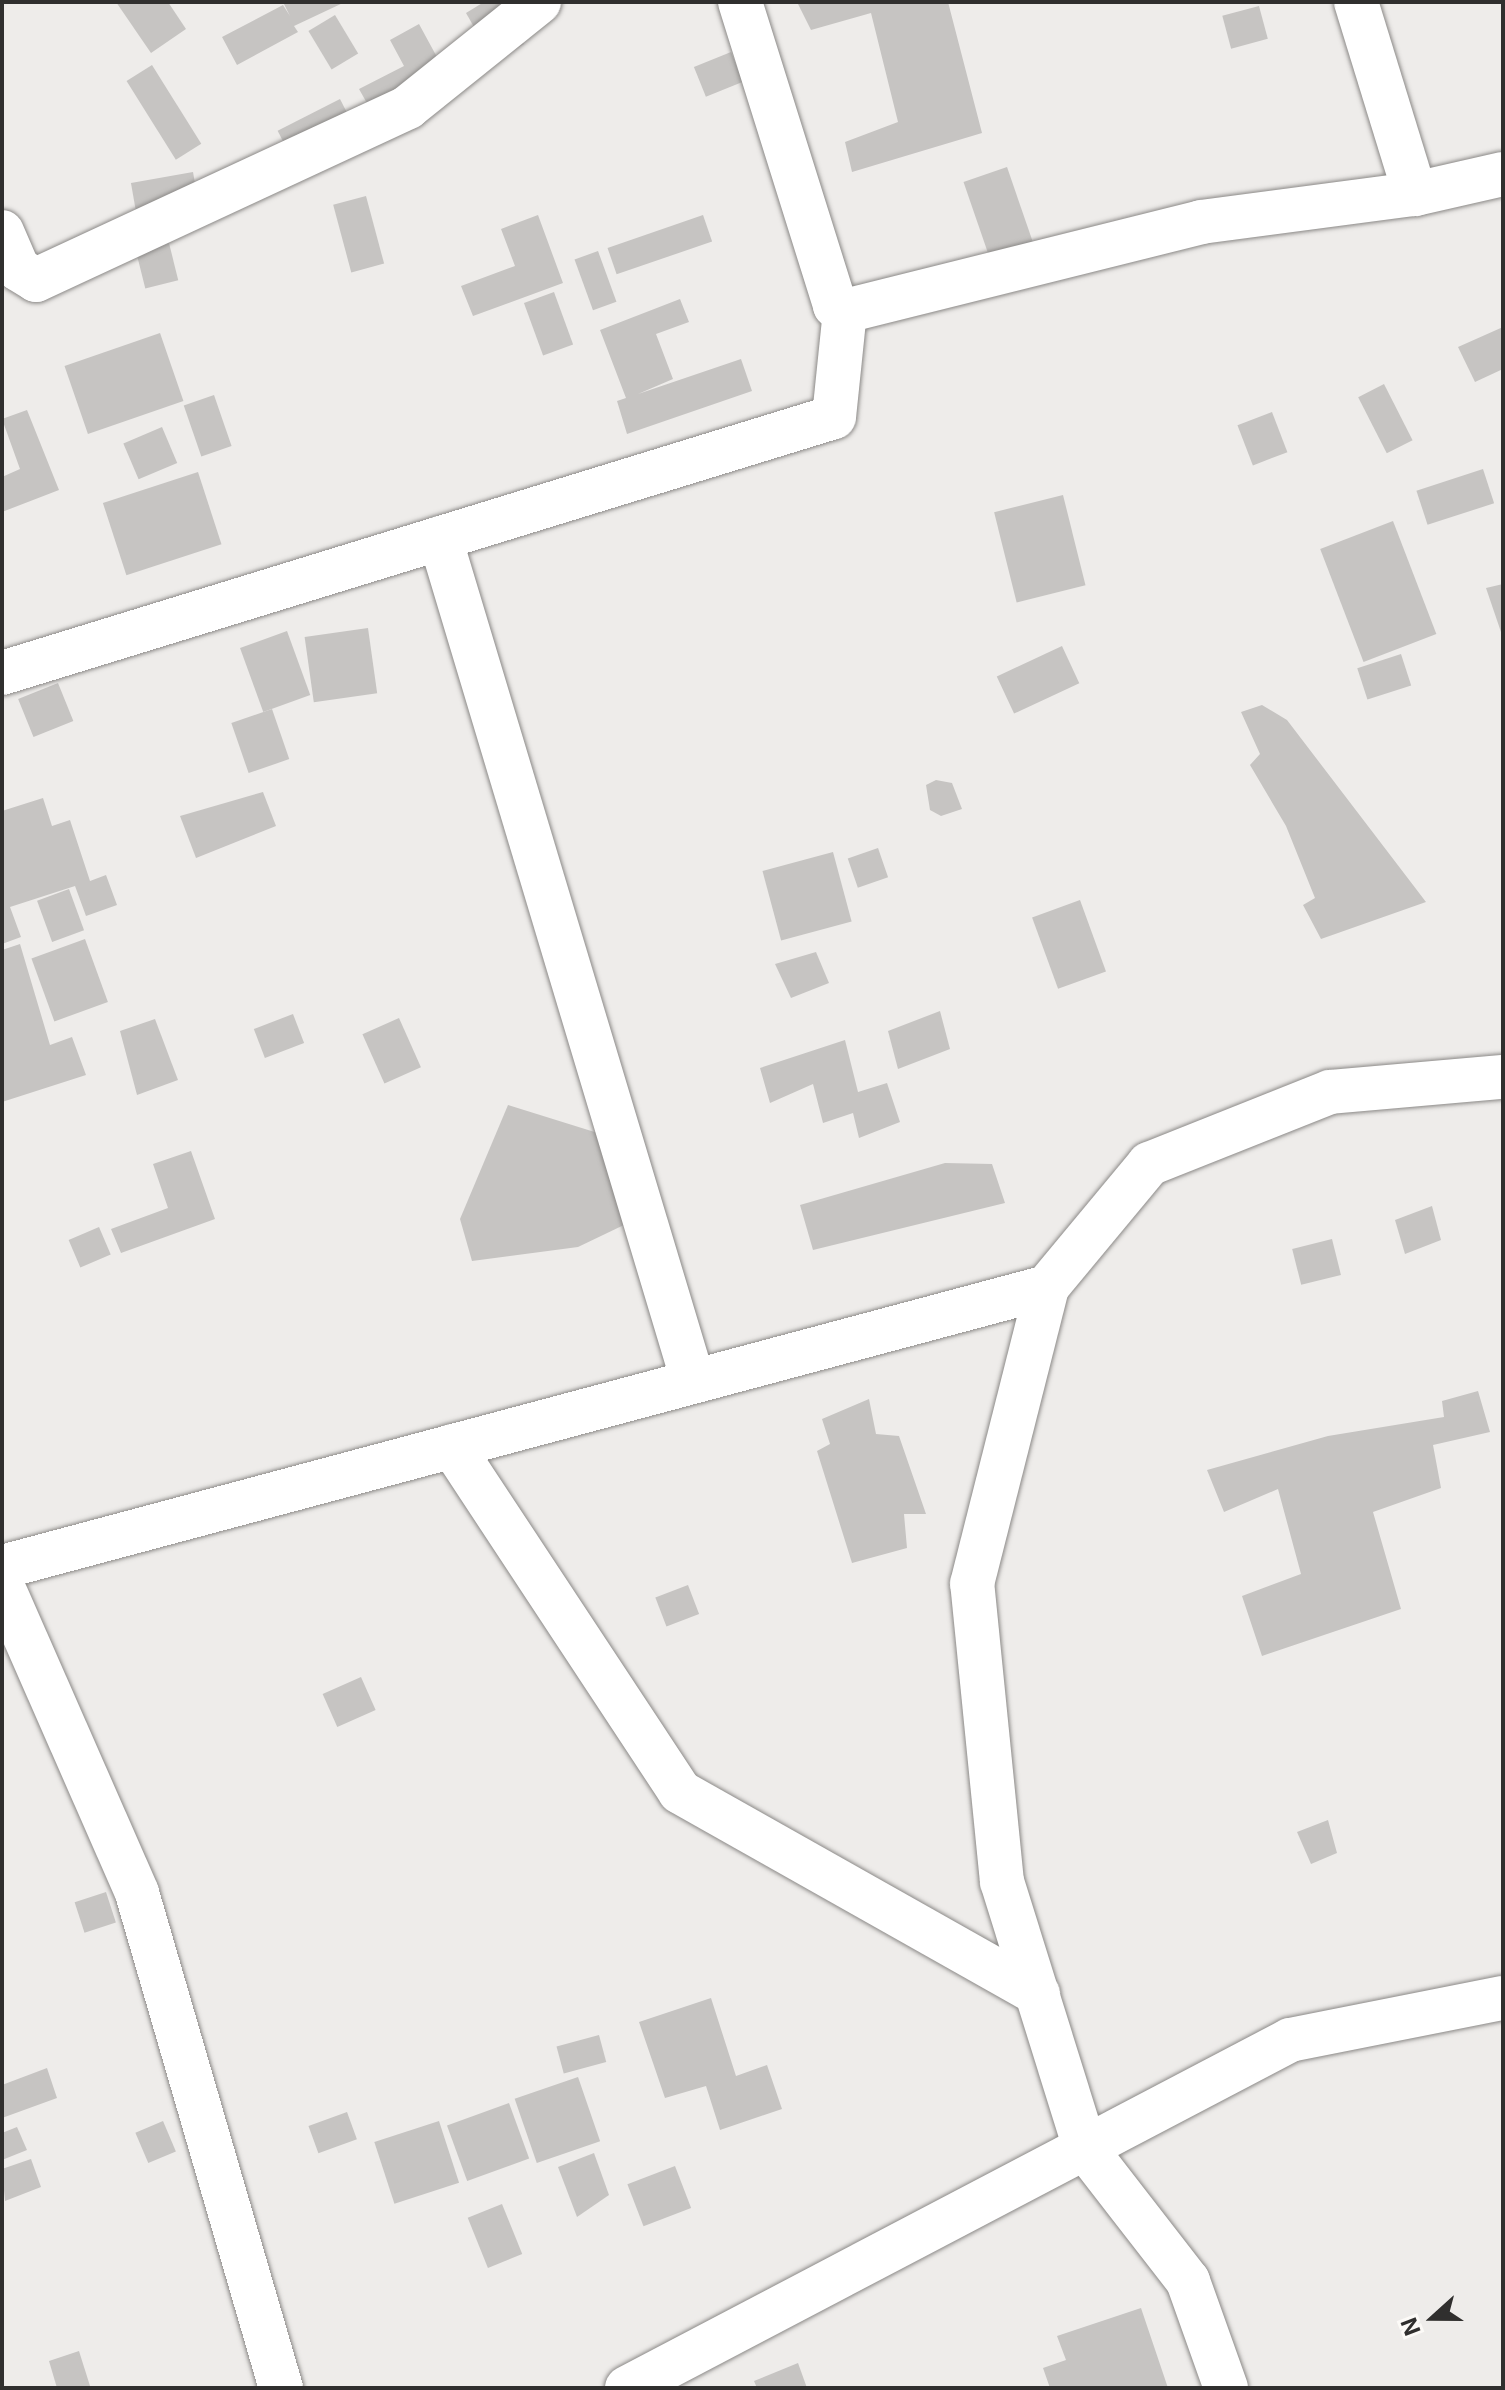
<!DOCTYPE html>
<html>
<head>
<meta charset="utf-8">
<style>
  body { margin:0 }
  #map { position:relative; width:1505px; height:2390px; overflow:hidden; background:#eeecea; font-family:Inter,sans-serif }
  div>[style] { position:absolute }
  .building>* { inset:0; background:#c6c4c2; transform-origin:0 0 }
  .roads { filter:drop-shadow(0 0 2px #8b8987) drop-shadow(0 0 2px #8b8987) }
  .minor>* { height:44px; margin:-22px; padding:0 22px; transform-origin:22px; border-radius:22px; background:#fff }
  span { translate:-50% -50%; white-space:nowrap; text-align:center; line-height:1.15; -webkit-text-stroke:8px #fcfaf7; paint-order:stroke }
  .frame { position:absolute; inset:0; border:4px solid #302f2e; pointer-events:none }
  .north { position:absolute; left:1393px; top:2278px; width:80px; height:80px; -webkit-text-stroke:6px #fcfaf7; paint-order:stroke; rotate:249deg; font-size:22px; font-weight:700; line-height:32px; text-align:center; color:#302f2e }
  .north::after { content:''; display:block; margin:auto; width:28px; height:36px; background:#302f2e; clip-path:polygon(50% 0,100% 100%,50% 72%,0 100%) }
</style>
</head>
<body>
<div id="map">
  <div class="building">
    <div style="clip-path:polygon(116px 2px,168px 2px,186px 29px,151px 53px)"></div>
    <div style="clip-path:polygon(283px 2px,345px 2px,294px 26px,298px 32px,237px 65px,222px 37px,283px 5px,290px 16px)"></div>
    <div style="clip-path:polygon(484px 2px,499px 2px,524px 44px,494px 62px,466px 13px)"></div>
    <div style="clip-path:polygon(797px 2px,948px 2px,982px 133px,852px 172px,845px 142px,898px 122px,871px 13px,811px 30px)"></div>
    <div style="left:1259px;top:6px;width:34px;height:38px;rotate:75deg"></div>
    <div style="left:335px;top:15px;width:45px;height:31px;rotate:59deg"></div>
    <div style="clip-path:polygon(419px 24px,450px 81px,377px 121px,359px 89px,404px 66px,390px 40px)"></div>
    <div style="left:731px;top:52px;width:32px;height:40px;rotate:68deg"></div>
    <div style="left:152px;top:65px;width:93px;height:30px;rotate:58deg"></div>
    <div style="left:340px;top:99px;width:29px;height:70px;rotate:63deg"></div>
    <div style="left:1007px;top:167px;width:90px;height:46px;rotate:71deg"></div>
    <div style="left:193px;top:172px;width:35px;height:63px;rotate:80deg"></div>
    <div style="left:366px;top:196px;width:70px;height:34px;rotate:75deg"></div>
    <div style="clip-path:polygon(538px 215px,563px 283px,473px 316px,461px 286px,515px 266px,501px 229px)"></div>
    <div style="left:703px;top:215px;width:28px;height:101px;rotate:71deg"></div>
    <div style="left:164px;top:223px;width:59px;height:34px;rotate:76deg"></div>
    <div style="left:598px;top:251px;width:54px;height:25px;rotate:70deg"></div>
    <div style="left:554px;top:292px;width:56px;height:32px;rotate:70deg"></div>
    <div style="clip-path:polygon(680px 299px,689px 322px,656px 334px,673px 379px,638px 394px,741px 359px,752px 391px,627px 434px,617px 401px,626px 398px,600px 330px)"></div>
    <div style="clip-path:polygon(1503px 327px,1503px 369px,1475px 382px,1458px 347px)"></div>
    <div style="left:160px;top:333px;width:72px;height:101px;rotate:71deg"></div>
    <div style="left:1384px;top:384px;width:63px;height:29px;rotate:63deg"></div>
    <div style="left:214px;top:395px;width:54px;height:32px;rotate:71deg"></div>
    <div style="clip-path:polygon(27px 410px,59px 490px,2px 512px,2px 477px,20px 469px,2px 419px)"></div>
    <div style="left:1272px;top:412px;width:43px;height:37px;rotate:69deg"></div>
    <div style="left:162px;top:427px;width:39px;height:42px;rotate:67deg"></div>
    <div style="left:1483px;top:469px;width:36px;height:70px;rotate:72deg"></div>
    <div style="left:198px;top:472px;width:76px;height:100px;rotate:72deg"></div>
    <div style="left:1063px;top:495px;width:93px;height:71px;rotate:76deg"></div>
    <div style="left:1393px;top:521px;width:121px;height:78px;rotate:69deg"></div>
    <div style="clip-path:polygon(1503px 584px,1503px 635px,1502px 635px,1486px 588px)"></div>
    <div style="left:368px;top:628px;width:66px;height:64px;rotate:82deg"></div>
    <div style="left:287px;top:631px;width:68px;height:50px;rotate:70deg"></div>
    <div style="left:1062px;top:646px;width:41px;height:72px;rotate:65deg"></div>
    <div style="left:1401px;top:654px;width:33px;height:46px;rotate:72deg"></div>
    <div style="left:58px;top:683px;width:41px;height:43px;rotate:68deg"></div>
    <div style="clip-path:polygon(1262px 705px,1287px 720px,1426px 902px,1321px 939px,1303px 905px,1315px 898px,1286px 826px,1250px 765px,1260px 754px,1241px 712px)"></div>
    <div style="left:272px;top:709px;width:53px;height:43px;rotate:71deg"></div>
    <div style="clip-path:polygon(936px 780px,952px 783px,962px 809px,941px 816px,930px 810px,926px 785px)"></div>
    <div style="clip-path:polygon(263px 792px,276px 826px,196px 858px,180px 816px)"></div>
    <div style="clip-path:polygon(43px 798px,52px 826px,70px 820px,90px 881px,106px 875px,117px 905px,86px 916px,75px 886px,10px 907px,21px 937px,2px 944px,2px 811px)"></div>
    <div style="left:878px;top:848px;width:31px;height:32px;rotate:71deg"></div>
    <div style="left:833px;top:852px;width:72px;height:73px;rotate:75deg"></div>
    <div style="left:69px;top:889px;width:44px;height:34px;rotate:70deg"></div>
    <div style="left:1080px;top:900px;width:76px;height:51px;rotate:70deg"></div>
    <div style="left:85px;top:939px;width:67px;height:57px;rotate:70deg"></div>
    <div style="clip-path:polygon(20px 944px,50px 1045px,72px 1037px,86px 1075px,2px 1102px,2px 950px)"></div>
    <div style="clip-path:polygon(816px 952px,829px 983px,791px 998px,775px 964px)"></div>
    <div style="clip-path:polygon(940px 1011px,950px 1049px,898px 1069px,888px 1031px)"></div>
    <div style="left:293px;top:1014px;width:31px;height:42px;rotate:69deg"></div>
    <div style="left:399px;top:1018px;width:54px;height:40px;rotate:66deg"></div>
    <div style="clip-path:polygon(155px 1019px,178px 1080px,137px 1095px,120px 1031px)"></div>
    <div style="clip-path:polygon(845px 1040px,858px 1092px,887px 1083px,900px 1122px,859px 1138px,853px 1113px,823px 1123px,813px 1084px,770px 1103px,760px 1068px)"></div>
    <div style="clip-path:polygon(508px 1105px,617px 1139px,626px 1224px,578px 1247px,472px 1261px,460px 1219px)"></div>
    <div style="clip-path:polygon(191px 1151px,215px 1219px,121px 1253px,111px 1229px,168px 1208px,153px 1164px)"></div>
    <div style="clip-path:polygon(945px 1163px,992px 1164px,1005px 1203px,813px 1250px,800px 1205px)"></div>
    <div style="clip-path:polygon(1432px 1206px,1441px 1240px,1405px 1254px,1395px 1220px)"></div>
    <div style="left:99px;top:1227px;width:30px;height:33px;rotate:67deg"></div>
    <div style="left:1332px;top:1239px;width:37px;height:41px;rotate:76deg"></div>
    <div style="clip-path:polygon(1478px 1391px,1490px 1432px,1433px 1445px,1441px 1488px,1373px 1512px,1401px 1609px,1262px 1656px,1242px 1596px,1301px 1574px,1278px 1489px,1224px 1512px,1207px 1470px,1328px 1436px,1444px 1417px,1442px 1401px)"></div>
    <div style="clip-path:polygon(869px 1399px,876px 1434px,899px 1436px,926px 1514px,904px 1514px,907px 1548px,852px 1563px,817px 1451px,830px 1444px,822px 1419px)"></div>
    <div style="left:688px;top:1585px;width:31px;height:35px;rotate:69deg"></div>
    <div style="left:361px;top:1677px;width:36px;height:42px;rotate:66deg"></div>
    <div style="clip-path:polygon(1328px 1820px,1337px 1853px,1311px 1864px,1297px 1832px)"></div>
    <div style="left:106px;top:1892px;width:32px;height:33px;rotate:72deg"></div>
    <div style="clip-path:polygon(711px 1998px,736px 2076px,767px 2065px,782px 2109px,720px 2130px,706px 2086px,665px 2098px,639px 2022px)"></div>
    <div style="left:599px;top:2035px;width:28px;height:44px;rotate:75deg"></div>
    <div style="clip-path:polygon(47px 2068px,57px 2098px,2px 2118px,2px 2085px)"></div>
    <div style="left:578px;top:2077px;width:68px;height:67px;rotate:71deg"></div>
    <div style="left:509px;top:2103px;width:59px;height:66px;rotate:70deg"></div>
    <div style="left:347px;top:2112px;width:29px;height:41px;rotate:70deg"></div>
    <div style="left:163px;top:2121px;width:33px;height:30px;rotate:67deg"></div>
    <div style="left:439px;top:2121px;width:65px;height:68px;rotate:72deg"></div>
    <div style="clip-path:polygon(17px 2127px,27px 2150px,2px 2160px,2px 2133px)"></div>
    <div style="clip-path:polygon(594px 2153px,609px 2195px,577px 2217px,558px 2167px)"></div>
    <div style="clip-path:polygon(31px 2159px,41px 2187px,5px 2201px,2px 2169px)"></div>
    <div style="left:675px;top:2166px;width:45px;height:51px;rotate:69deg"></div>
    <div style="left:502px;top:2204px;width:54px;height:37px;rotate:68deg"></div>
    <div style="clip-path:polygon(1141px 2308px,1168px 2388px,1050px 2388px,1043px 2368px,1066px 2360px,1057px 2336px)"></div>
    <div style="clip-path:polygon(79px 2351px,90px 2386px,57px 2388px,49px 2361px)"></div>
    <div style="clip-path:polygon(798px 2363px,807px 2388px,757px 2388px,754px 2381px)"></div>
  </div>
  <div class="roads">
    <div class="minor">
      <div style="left:740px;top:2px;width:318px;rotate:72.6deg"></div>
      <div style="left:835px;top:306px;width:11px;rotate:27deg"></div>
      <div style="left:845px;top:311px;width:367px;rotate:-14deg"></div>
      <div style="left:1201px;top:222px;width:216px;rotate:-7.5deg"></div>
      <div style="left:1415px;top:194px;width:90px;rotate:-12.8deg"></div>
      <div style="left:1356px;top:2px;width:201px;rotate:72.9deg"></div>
      <div style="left:2px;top:232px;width:40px;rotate:66.6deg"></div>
      <div style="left:18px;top:269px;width:21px;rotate:31deg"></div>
      <div style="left:36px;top:280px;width:410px;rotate:-24.9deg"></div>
      <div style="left:408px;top:107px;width:168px;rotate:-38.7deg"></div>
      <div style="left:440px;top:538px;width:880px;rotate:73.29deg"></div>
      <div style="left:2px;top:673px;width:870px;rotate:-17.1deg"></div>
      <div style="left:834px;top:417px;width:107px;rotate:-84.1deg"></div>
      <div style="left:452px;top:1446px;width:414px;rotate:56.6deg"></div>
      <div style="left:680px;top:1792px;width:411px;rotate:29.4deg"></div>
      <div style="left:2px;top:1567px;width:1082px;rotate:-15deg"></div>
      <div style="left:2px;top:1585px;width:336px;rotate:66.3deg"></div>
      <div style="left:137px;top:1893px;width:516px;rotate:73.78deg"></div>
      <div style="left:627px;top:2388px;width:749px;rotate:-27.69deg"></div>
      <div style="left:1290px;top:2040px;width:217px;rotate:-11.2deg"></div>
      <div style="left:1226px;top:2388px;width:114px;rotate:-109.6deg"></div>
      <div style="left:1188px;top:2281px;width:168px;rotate:-127.8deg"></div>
      <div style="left:1085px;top:2148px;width:279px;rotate:-107.3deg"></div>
      <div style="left:1002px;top:1882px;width:300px;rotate:-95.7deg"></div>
      <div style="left:972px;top:1584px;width:306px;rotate:-75.8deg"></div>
      <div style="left:1047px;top:1287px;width:160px;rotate:-50.3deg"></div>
      <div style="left:1149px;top:1164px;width:195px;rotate:-21.7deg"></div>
      <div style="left:1330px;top:1092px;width:174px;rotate:-5deg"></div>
    </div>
  </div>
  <div class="frame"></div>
  <div class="north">N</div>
</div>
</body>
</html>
